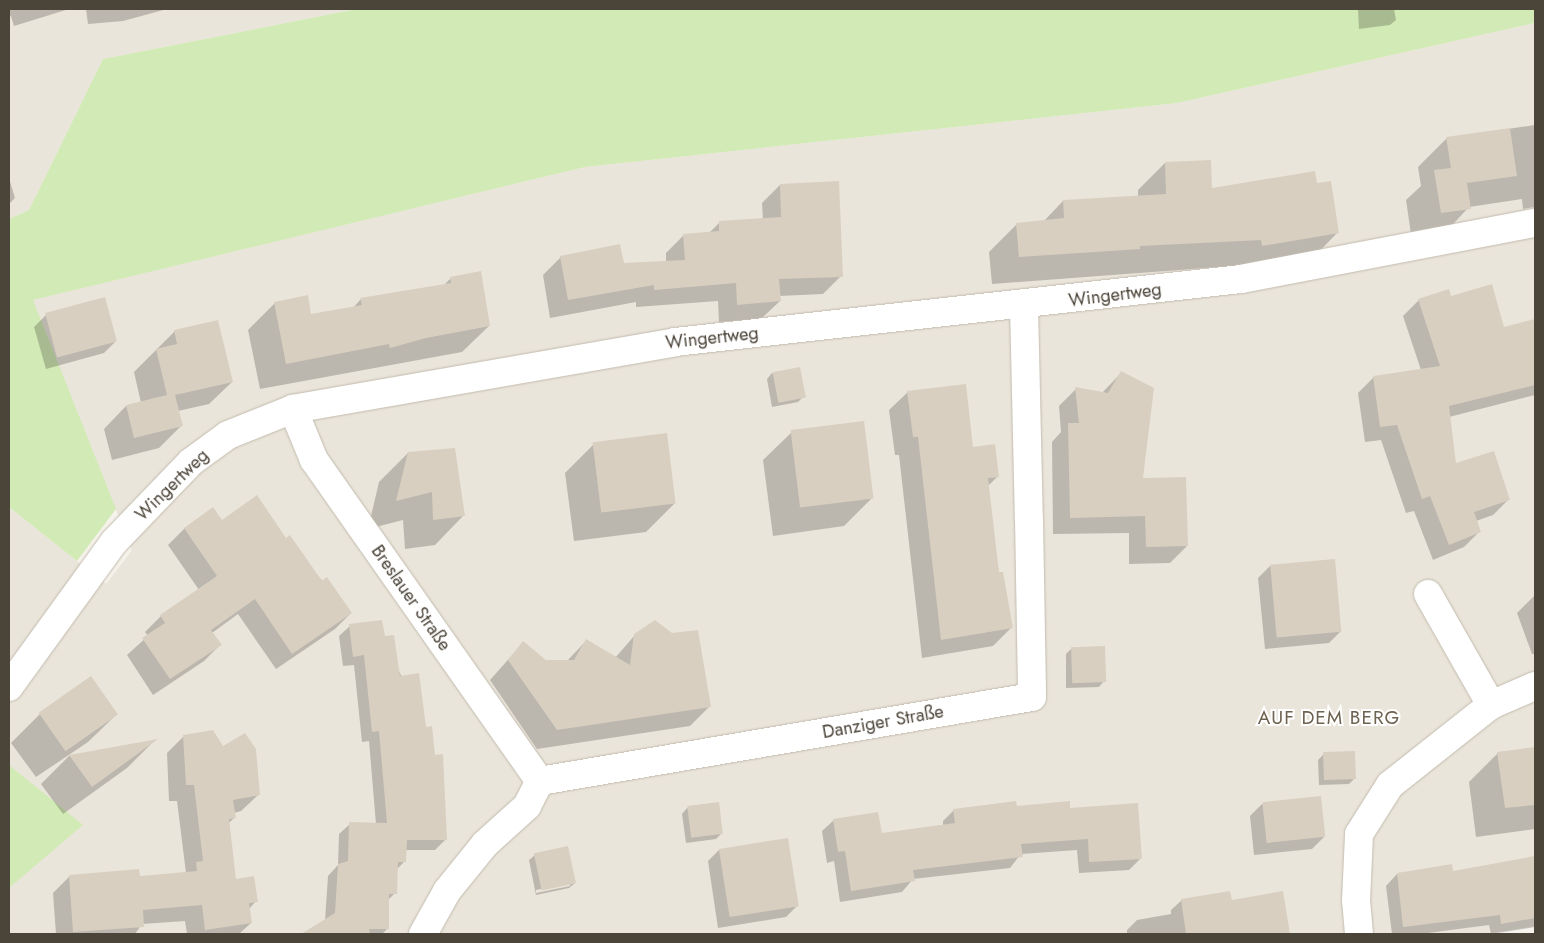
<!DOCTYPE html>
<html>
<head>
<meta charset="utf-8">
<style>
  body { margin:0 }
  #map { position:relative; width:1544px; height:943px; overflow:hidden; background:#f6f3ec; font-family:Jost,sans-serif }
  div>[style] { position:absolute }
  .residential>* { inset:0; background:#eae5da }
  .green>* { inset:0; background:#d2eab5 }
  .shadow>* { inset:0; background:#0003 }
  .building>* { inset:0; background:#d8cfc1; transform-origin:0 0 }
  .roads { filter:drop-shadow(0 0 1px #c2bbae) drop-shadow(0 0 1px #c2bbae) }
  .pedestrian>* { height:28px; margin:-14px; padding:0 14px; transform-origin:14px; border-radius:14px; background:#fff }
  .minor>* { height:28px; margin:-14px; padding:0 14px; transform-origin:14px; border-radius:14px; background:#fff }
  span { translate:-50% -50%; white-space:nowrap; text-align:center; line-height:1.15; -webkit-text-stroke:4px #fff; paint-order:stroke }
  .street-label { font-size:18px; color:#4b4439 }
  .neighbourhood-label { font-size:19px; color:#6e6250; letter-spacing:1px }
  .frame { position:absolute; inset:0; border:10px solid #4b4439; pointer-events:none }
</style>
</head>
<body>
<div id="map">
  <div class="residential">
    <div style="clip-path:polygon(9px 9px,357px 9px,103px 59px,29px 210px,9px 219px)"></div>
    <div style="clip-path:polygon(1535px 23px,1535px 926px,1483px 934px,9px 934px,9px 507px,106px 584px,132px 550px,32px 300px,585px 167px,1177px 103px)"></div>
  </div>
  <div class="green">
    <div style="clip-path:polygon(357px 9px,1535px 9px,1535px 23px,1177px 103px,585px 167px,33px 300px,116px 509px,77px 561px,9px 507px,9px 219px,29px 210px,103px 59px)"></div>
    <div style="clip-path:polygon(9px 765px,83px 825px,9px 888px)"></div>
  </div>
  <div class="shadow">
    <div style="clip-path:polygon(9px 9px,69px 9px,14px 26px,11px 16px,9px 17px)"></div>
    <div style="clip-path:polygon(86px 9px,167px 9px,123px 21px,88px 24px)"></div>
    <div style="clip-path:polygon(1358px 9px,1394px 9px,1396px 20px,1390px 25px,1359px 29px)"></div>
    <div style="clip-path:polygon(1535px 125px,1535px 207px,1523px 209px,1522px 199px,1469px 207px,1441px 237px,1412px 241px,1406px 200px,1421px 186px,1418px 167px,1447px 138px)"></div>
    <div style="clip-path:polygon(1165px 163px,1210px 190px,1338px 232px,1311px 260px,992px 284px,989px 252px,1016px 225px,1043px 222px,1063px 201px,1138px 197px,1138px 190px)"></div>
    <div style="clip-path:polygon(9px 178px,15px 198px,9px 204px)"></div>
    <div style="clip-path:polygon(780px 185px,841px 276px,823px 294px,779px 296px,780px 301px,761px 319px,719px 322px,718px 301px,636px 307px,636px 302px,550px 318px,543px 275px,561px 257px,623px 264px,666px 262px,666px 253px,684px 235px,709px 233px,719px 223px,763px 220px,762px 203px)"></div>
    <div style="clip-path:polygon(451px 278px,489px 326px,462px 352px,260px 389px,248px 330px,275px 303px,310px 316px,353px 308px,361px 299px,443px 286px)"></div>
    <div style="clip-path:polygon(1450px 297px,1503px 328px,1535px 320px,1535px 395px,1449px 417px,1455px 465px,1508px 500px,1493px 515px,1476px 521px,1480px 531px,1464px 547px,1433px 560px,1414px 511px,1406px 513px,1381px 440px,1365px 442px,1358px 393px,1374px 377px,1421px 370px,1403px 316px,1419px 300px)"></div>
    <div style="clip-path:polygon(46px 315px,116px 341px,104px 353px,46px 369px,34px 327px)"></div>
    <div style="clip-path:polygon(175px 331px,232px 382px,209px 404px,178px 411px,181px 426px,159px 448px,112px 460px,104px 429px,126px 406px,141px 403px,134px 372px)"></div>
    <div style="clip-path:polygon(772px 373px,804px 396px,798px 402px,772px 407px,767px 379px)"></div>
    <div style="clip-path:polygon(1121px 373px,1141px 479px,1187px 546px,1170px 563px,1129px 564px,1129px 533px,1053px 534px,1052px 442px,1061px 432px,1059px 406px,1076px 389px,1102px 393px)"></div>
    <div style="clip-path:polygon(908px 392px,972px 448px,998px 476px,988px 486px,998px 574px,1011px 628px,993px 646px,922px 658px,899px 455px,895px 455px,889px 410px)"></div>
    <div style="clip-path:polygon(792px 432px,872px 498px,844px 526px,773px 536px,763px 460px)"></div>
    <div style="clip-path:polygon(594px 444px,675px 503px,646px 532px,574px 541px,565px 473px)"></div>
    <div style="clip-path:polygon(408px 453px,463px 516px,435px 545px,405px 549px,403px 520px,368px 529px,379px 482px)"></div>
    <div style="clip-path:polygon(213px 509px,222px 522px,286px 540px,351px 613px,335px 629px,276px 669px,238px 614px,212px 633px,220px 645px,204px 661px,153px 695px,127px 655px,148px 636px,145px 632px,161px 616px,199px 590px,168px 545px,184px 529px)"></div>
    <div style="clip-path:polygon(1270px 566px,1341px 631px,1329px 643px,1265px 649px,1258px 578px)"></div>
    <div style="clip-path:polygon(1535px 595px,1535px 654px,1532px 654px,1517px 613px)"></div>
    <div style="clip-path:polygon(350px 626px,384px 638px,425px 728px,434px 757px,442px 756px,445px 840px,435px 850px,405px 850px,405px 861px,396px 870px,395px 893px,388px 900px,388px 928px,382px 934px,320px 934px,317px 929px,325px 921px,328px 876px,338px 865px,339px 834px,350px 824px,376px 824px,369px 741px,362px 742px,354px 665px,343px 666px,339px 636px)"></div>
    <div style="clip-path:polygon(635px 635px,709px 707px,690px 726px,537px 749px,490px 680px,523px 643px,545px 662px,566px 662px,586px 641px,615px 658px)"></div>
    <div style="clip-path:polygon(1072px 648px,1104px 681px,1099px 687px,1066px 688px,1066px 654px)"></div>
    <div style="clip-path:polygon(40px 714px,117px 714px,88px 742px,36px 777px,11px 743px)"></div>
    <div style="clip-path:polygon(184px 736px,223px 748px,258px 795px,241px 811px,234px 813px,235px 817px,229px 823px,235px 880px,256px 901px,249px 909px,251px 923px,239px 934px,187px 934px,185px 921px,142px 924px,135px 934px,56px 934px,53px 893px,69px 877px,139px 877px,186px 873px,177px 801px,169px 801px,167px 753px)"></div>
    <div style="clip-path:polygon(154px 741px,127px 768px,63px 814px,41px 784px,69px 756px)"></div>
    <div style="clip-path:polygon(1535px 748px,1535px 829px,1476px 837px,1469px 782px,1498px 753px)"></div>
    <div style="clip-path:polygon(1324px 754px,1355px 778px,1349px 784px,1319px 785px,1318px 760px)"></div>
    <div style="clip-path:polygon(1262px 804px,1324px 837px,1312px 849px,1254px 855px,1250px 816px)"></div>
    <div style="clip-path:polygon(1016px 807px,1069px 809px,1141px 858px,1129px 870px,1079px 873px,1077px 850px,1021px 854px,1010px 868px,913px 879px,902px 892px,840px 902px,834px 861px,827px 863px,822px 831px,834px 820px,880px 834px,943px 825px,943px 821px,954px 810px)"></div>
    <div style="clip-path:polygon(687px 808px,722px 833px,716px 839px,686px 843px,682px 814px)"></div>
    <div style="clip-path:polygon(720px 849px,798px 905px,786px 917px,718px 928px,708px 861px)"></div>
    <div style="clip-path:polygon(evenodd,535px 855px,575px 883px,569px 888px,536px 895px,529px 860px,535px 855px,570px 883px,570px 886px,536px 893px,536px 890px,570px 883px)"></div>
    <div style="clip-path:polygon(1535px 858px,1535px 927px,1491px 934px,1489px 925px,1420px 934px,1392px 934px,1386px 886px,1397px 874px,1452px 872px)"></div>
    <div style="clip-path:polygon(1282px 893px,1289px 934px,1127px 934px,1127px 930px,1137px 920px,1171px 914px,1171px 910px,1182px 900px,1231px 901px)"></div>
  </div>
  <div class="building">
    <div style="clip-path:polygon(1510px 128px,1517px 176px,1467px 183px,1471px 209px,1441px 213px,1434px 170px,1451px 168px,1446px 137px)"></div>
    <div style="clip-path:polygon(1211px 160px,1212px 188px,1315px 171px,1317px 183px,1331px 181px,1339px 233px,1262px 246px,1261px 240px,1140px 246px,1140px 249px,1019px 257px,1016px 223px,1064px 218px,1063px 200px,1166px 194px,1165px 162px)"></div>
    <div style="clip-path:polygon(839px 181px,843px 277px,779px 279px,781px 301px,737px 305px,736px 283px,654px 290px,654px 285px,568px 300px,560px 256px,620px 244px,624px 263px,685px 260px,683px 234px,719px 231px,719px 221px,781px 217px,780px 184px)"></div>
    <div style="clip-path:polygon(481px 271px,490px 326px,426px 338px,390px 348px,389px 344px,286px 364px,274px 302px,308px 295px,311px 314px,362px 305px,360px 298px,451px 283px,450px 277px)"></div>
    <div style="clip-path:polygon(1492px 284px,1504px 327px,1535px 319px,1535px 385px,1449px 406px,1456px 463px,1494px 451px,1510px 500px,1474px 512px,1481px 532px,1449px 545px,1430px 496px,1422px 499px,1397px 425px,1380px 427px,1373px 376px,1440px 366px,1418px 299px,1449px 289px,1451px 296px)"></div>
    <div style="left:105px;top:297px;width:46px;height:62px;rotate:75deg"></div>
    <div style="clip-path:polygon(218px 320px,233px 382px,175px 395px,183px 426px,134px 438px,126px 405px,167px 395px,156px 349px,177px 344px,174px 330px)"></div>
    <div style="left:800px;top:367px;width:31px;height:28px;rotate:79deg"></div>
    <div style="clip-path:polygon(1121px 371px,1154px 388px,1143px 478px,1186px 477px,1188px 546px,1146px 547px,1145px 516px,1070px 518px,1068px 423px,1079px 423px,1075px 387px,1108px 393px)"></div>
    <div style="clip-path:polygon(966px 384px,973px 447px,995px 444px,999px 477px,988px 478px,999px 572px,1003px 572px,1013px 628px,941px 640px,918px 437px,913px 437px,907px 391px)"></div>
    <div style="left:864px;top:421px;width:78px;height:74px;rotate:83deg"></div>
    <div style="left:667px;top:433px;width:71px;height:75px;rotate:83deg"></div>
    <div style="clip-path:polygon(455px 448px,465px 516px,433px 520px,432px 492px,396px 501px,408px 452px)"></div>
    <div style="clip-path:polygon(257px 495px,286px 538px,290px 535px,322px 581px,327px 577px,352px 613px,292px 654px,255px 599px,211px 630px,222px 645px,170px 679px,142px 638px,165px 623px,160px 615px,217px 576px,184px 528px,213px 507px,222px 520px)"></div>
    <div style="left:1335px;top:559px;width:73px;height:65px;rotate:85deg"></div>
    <div style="clip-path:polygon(382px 620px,385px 636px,394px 635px,400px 676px,419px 673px,426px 727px,432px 726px,435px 755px,443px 754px,447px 840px,407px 840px,406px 862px,398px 862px,397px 894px,389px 894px,389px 929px,369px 929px,370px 934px,301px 934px,335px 913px,338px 864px,348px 861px,349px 822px,387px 823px,379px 731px,372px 732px,364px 655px,353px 657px,349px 624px)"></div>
    <div style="clip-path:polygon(655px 620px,672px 633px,698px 630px,711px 707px,557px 730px,508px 660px,523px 641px,546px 660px,574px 660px,586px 639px,630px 665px,634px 634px)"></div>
    <div style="left:1105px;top:646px;width:36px;height:34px;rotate:88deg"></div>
    <div style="left:91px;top:676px;width:47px;height:64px;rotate:55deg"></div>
    <div style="clip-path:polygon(213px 730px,223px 746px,245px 733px,256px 749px,260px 795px,233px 800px,236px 818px,229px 819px,236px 879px,254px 876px,258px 902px,249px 903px,252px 923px,205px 930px,202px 905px,143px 910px,144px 927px,73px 932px,69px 875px,139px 869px,140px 876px,197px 871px,196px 862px,203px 861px,194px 785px,186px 785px,183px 735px)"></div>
    <div style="clip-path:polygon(158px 739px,92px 787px,69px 755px)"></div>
    <div style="clip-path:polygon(1535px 747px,1535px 805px,1505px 808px,1497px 752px)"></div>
    <div style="left:1355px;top:751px;width:28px;height:32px;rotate:88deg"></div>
    <div style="left:1321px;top:796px;width:41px;height:59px;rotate:84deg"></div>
    <div style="clip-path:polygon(1016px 801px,1017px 806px,1070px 801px,1070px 808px,1138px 803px,1142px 859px,1089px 862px,1088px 839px,1021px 844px,1023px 857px,913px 870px,915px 881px,851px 891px,845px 851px,838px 852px,833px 819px,878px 812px,882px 833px,955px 823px,953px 809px)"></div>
    <div style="left:719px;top:802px;width:32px;height:32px;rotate:83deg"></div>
    <div style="left:788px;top:838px;width:69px;height:70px;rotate:81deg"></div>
    <div style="left:568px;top:846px;width:38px;height:35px;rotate:78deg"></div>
    <div style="clip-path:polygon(1535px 856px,1535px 918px,1501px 924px,1500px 915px,1403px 927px,1397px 873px,1452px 864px,1453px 871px)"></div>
    <div style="clip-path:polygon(1230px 891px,1232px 900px,1283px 891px,1290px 934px,1186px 934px,1181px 899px)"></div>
  </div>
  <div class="roads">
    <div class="pedestrian">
      <div style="left:1029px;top:519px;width:178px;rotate:89deg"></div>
    </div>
    <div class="minor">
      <div style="left:1024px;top:305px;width:214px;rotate:88.7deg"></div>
      <div style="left:293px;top:409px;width:55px;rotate:67.6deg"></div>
      <div style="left:314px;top:460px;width:393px;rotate:54.9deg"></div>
      <div style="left:1428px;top:594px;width:128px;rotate:60.4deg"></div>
      <div style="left:9px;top:687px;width:179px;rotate:-54.1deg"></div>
      <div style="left:114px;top:542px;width:111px;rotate:-46.1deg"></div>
      <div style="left:191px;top:462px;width:46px;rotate:-36.1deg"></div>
      <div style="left:228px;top:435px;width:70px;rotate:-21.8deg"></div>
      <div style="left:293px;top:409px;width:388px;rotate:-9.9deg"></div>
      <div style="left:675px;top:342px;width:569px;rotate:-6.35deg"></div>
      <div style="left:1241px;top:279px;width:299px;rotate:-10.8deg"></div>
      <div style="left:423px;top:934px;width:49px;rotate:-60.8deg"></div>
      <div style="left:447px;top:891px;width:60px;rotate:-51deg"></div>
      <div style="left:485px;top:844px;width:57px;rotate:-42.1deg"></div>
      <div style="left:527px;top:806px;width:28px;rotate:-63deg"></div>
      <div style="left:540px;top:781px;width:499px;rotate:-9.7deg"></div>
      <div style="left:1359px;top:934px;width:33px;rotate:-95deg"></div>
      <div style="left:1356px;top:901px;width:67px;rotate:-87.4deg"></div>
      <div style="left:1359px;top:834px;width:58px;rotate:-57.7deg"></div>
      <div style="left:1390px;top:785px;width:129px;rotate:-38.4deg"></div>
      <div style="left:1491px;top:705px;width:48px;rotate:-23.4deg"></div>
    </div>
  </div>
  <div class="street-label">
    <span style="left:1115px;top:295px;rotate:-7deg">Wingertweg</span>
    <span style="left:712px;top:338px;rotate:-6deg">Wingertweg</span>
    <span style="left:172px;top:485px;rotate:-44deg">Wingertweg</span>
    <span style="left:411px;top:598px;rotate:55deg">Breslauer Straße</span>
    <span style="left:883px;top:722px;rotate:-10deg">Danziger Straße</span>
  </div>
  <div class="neighbourhood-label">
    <span style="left:1329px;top:718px">AUF DEM BERG</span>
  </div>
  <div class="frame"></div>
</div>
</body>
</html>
